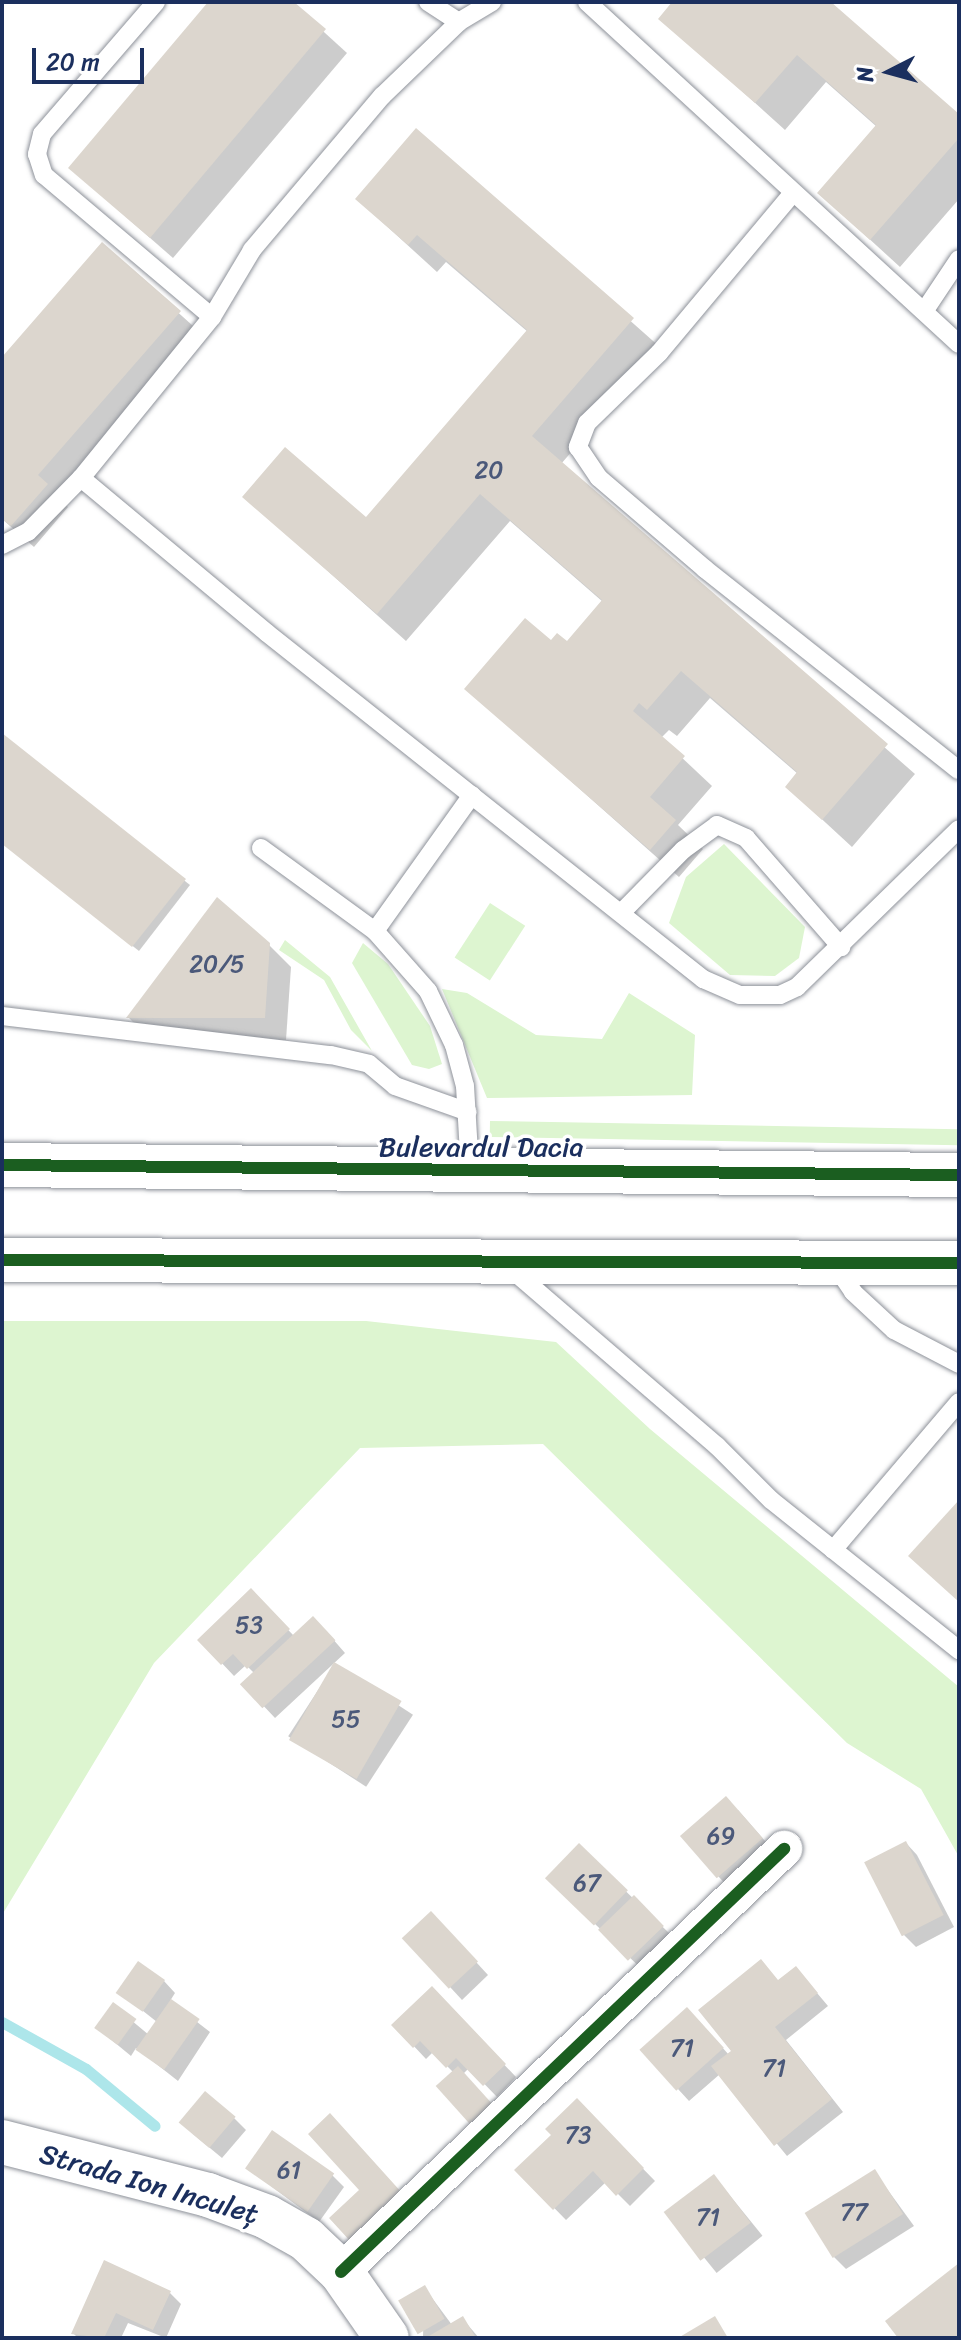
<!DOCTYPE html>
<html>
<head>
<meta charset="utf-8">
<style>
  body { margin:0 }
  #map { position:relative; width:961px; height:2340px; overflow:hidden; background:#fff; font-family:Sriracha,sans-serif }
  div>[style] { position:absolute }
  .green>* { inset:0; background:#ddf5d0; transform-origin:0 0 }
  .shadow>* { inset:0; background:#0003; transform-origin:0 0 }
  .stream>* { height:11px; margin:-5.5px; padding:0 5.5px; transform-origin:5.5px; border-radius:5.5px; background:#ade6ea }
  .building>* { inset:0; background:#dcd6ce; transform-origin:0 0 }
  .roads { filter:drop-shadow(0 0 2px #8e929a) drop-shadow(0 0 2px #8e929a) }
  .lane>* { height:18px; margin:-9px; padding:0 9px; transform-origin:9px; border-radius:9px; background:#fff }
  .street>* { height:36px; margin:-18px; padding:0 18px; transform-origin:18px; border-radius:18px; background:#fff }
  .secondary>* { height:44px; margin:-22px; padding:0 22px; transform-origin:22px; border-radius:22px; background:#fff }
  .highway>* { height:44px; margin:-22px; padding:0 22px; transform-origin:22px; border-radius:22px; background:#fff }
  .cycleway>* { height:12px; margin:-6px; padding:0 6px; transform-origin:6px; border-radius:6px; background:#1b5e20 }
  span { translate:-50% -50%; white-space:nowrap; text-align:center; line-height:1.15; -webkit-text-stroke:7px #fff; paint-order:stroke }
  .number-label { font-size:24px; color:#4b597a }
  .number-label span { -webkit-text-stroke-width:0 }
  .street-label { font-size:28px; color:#1b2f5e }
  .frame { position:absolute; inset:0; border:4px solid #1b2f5e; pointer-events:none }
  .north { position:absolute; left:849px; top:32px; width:80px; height:80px; -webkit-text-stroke:6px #fff; paint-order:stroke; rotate:264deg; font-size:22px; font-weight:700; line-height:32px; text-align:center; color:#1b2f5e }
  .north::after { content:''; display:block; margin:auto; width:28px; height:36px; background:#1b2f5e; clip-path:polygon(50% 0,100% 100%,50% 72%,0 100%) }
  .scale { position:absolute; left:32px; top:48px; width:112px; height:36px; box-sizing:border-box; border:4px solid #1b2f5e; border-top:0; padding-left:10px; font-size:24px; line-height:28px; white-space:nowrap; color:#1b2f5e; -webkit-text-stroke:6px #fff; paint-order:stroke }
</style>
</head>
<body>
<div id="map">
  <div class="green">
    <div style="clip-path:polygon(724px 844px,805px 927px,799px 958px,775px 976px,730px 975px,669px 923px,686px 877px)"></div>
    <div style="left:490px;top:903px;width:42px;height:65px;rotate:33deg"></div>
    <div style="clip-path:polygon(285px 940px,330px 977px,372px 1051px,351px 1030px,324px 980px,279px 950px)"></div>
    <div style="clip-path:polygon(363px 943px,388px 964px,430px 1026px,442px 1064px,429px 1069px,412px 1065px,352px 963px)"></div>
    <div style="clip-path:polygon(442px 989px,467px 993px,536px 1035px,602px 1039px,629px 993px,695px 1035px,692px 1095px,487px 1098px)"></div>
    <div style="left:490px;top:1121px;width:469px;height:16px;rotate:1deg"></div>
    <div style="clip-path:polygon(2px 1321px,366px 1321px,556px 1342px,650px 1429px,959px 1687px,959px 1857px,921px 1789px,847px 1743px,543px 1444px,360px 1448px,154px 1663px,2px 1915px)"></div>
  </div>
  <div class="shadow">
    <div style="clip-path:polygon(211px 2px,291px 2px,347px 53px,173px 258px,70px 168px)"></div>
    <div style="clip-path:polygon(675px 2px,828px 2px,959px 117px,959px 199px,900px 267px,819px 193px,877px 127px,826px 82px,785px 130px,661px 18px)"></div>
    <div style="clip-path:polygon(416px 131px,661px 348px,561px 464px,915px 774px,852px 847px,787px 787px,798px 774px,710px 698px,677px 736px,669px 730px,661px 738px,712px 786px,678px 825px,703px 849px,679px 877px,467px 689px,552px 643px,567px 644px,603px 602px,510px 521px,406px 641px,245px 497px,366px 520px,528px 332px,446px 262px,437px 272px,357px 199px)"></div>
    <div style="clip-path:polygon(103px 245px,202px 334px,59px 498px,68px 507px,34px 547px,2px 519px,2px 360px)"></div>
    <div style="clip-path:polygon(2px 736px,190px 885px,139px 951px,2px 843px)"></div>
    <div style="clip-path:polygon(269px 945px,291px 967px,286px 1040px,150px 1039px,128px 1017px)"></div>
    <div style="clip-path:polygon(251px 1591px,294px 1636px,325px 1630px,345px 1653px,275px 1718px,243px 1684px,254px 1673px,246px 1665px,234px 1676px,200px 1640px)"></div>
    <div style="left:335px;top:1664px;width:93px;height:86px;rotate:33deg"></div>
    <div style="clip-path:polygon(738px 1810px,773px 1850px,730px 1889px,682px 1837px)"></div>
    <div style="clip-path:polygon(906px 1843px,917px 1855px,954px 1927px,916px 1947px,904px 1935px,867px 1863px)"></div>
    <div style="left:579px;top:1846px;width:133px;height:45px;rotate:44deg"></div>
    <div style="clip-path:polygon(442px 1925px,488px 1975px,462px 2000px,404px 1937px)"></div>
    <div style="clip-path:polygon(796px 1968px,828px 2006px,786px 2040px,843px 2112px,787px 2156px,720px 2074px,689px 2101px,678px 2089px,699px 2021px,729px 2055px,779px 1982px)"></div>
    <div style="clip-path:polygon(164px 1981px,175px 1993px,170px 2001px,210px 2032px,178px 2081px,136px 2048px,131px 2056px,97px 2028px,113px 2005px,149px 2035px,157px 2022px,119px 1992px)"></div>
    <div style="clip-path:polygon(432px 1989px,516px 2077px,497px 2097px,469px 2068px,463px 2074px,453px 2072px,433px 2052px,426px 2059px,394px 2025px)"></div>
    <div style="clip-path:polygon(577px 2101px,655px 2181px,630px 2206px,606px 2182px,566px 2220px,517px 2170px,553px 2135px)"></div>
    <div style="clip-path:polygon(234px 2118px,246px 2130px,222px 2158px,193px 2134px)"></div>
    <div style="clip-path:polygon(247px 2168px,332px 2175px,344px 2187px,319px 2222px)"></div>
    <div style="clip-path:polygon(874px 2171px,914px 2226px,846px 2269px,834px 2257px)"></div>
    <div style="left:714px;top:2176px;width:77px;height:59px;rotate:51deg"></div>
    <div style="clip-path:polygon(105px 2263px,170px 2293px,181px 2304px,166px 2338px,128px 2323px,121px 2338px,78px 2338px,73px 2333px)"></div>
    <div style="clip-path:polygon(424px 2287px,452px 2325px,462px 2318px,479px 2338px,423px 2338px)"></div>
  </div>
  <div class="stream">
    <div style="left:2px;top:2022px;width:96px;rotate:29.2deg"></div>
    <div style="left:86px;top:2069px;width:89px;rotate:39.6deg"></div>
  </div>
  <div class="building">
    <div style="clip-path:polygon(208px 2px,294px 2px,326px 29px,150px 238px,68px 168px)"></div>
    <div style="clip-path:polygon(672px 2px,831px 2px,959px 114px,959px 138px,870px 240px,817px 193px,876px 125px,797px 55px,755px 103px,658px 19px)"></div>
    <div style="clip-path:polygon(416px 128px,634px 318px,532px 436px,888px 744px,822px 820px,785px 787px,797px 772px,681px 671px,647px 710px,639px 703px,633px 711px,685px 756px,650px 797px,676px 820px,650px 850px,464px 689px,525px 618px,551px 640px,557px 633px,567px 641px,602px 600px,480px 494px,377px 614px,242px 497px,285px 447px,366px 517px,527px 330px,417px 235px,408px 245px,355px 199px)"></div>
    <div style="clip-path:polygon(102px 242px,181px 311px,38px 475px,48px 484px,11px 526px,2px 519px,2px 357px)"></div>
    <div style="clip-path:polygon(2px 733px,186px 879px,132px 947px,2px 844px)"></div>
    <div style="clip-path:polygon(217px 897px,270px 943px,265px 1018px,126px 1018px)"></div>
    <div style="clip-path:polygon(959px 1500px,959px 1602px,908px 1556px)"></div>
    <div style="clip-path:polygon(251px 1588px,290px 1629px,247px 1669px,233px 1654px,221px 1665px,197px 1640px)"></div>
    <div style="left:313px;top:1616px;width:33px;height:100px;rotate:47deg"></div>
    <div style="left:334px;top:1662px;width:78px;height:90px;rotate:30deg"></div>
    <div style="left:726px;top:1796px;width:56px;height:61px;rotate:49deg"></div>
    <div style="left:906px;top:1841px;width:83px;height:47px;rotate:63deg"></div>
    <div style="left:579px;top:1843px;width:68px;height:49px;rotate:44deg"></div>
    <div style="left:634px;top:1895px;width:43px;height:50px;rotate:46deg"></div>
    <div style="left:431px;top:1911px;width:69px;height:40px;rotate:47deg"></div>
    <div style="clip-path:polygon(761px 1959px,778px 1980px,796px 1966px,818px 1993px,775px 2027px,832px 2099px,774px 2146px,711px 2066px,731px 2051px,698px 2010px)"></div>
    <div style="left:138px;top:1961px;width:33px;height:39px;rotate:35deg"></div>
    <div style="clip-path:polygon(432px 1986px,506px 2064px,483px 2086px,456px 2058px,446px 2068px,420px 2041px,413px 2048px,391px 2025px)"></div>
    <div style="left:171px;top:1999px;width:35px;height:62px;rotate:35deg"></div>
    <div style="left:113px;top:2002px;width:29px;height:32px;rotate:36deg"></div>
    <div style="left:687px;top:2007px;width:55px;height:64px;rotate:48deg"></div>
    <div style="left:458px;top:2066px;width:55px;height:30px;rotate:48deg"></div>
    <div style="left:205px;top:2091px;width:40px;height:41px;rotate:40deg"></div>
    <div style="clip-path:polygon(577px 2098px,644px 2168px,616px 2196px,593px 2171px,553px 2210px,514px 2170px,551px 2135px,545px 2129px)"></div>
    <div style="clip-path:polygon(330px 2113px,403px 2194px,351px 2242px,329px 2218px,359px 2190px,308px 2134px)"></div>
    <div style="left:272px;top:2130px;width:76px;height:47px;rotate:35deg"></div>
    <div style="left:875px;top:2169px;width:53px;height:83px;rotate:58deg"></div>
    <div style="left:714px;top:2174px;width:61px;height:63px;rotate:53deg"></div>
    <div style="clip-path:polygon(104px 2260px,171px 2291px,153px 2330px,116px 2313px,104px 2338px,71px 2334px)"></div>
    <div style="clip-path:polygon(959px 2263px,959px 2338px,898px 2338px,885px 2321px)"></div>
    <div style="left:425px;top:2285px;width:39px;height:31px;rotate:60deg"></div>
    <div style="clip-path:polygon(463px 2316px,476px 2338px,429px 2336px)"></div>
    <div style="clip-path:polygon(715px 2316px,728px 2338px,678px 2338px)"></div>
  </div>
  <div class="roads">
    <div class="lane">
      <div style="left:156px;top:2px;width:174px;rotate:130.8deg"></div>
      <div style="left:42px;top:134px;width:21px;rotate:104deg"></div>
      <div style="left:37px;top:154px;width:22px;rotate:72deg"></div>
      <div style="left:44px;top:175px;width:220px;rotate:40.2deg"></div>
      <div style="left:428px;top:2px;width:37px;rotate:33deg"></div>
      <div style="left:492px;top:2px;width:39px;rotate:149deg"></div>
      <div style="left:459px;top:22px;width:107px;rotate:136.1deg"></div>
      <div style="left:382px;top:96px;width:202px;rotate:130.2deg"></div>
      <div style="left:252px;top:250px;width:78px;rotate:120.8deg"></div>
      <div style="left:212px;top:317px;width:208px;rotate:129.1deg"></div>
      <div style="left:81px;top:478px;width:242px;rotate:39.8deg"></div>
      <div style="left:267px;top:633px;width:557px;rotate:38.43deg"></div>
      <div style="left:703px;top:979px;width:40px;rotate:23.4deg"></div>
      <div style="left:740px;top:995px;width:40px"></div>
      <div style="left:780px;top:995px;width:19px;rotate:-25deg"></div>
      <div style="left:797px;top:987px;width:226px;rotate:-44.3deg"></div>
      <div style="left:587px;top:2px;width:505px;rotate:42.59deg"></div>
      <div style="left:792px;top:194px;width:207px;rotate:129.9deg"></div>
      <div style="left:659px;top:353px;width:100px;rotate:135.8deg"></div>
      <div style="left:587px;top:423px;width:26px;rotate:111deg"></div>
      <div style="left:578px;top:447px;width:37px;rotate:56deg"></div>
      <div style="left:599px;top:478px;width:140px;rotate:40.6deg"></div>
      <div style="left:705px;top:569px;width:324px;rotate:38.4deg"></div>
      <div style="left:925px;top:310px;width:61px;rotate:-56.3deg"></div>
      <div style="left:2px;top:545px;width:29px;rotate:-27deg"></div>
      <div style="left:28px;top:532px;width:76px;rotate:-45.5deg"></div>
      <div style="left:261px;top:848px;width:141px;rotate:36.1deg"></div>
      <div style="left:375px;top:931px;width:80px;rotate:48.5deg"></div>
      <div style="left:428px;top:991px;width:60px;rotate:64.3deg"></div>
      <div style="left:454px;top:1045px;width:42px;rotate:75deg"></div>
      <div style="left:465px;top:1086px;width:84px;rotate:86.6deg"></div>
      <div style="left:622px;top:912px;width:87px;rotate:-45.5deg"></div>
      <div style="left:683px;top:850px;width:42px;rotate:-36.3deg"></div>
      <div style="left:717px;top:825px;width:32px;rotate:24deg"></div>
      <div style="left:746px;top:838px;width:145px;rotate:48.9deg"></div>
      <div style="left:375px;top:931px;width:167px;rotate:-54.5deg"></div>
      <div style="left:2px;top:1016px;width:331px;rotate:6.8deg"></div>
      <div style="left:331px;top:1055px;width:39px;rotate:13deg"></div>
      <div style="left:369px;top:1064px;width:34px;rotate:40deg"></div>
      <div style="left:395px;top:1086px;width:77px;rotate:19.6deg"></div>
      <div style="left:835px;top:1265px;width:32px;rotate:56deg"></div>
      <div style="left:853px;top:1292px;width:56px;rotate:42.8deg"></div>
      <div style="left:894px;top:1330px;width:73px;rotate:27.6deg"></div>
      <div style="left:510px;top:1268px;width:273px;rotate:40.7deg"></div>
      <div style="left:717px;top:1446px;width:76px;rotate:45deg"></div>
      <div style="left:771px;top:1500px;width:241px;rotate:38.6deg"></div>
      <div style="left:833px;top:1550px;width:194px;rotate:-49.6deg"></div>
    </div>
    <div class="street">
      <div style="left:341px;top:2272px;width:613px;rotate:-43.68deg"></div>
    </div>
    <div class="secondary">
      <div style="left:2px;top:2142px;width:213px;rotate:14.4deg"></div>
      <div style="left:208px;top:2195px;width:63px;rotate:20.4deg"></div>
      <div style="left:267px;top:2217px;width:45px;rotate:29.4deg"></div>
      <div style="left:306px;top:2239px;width:48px;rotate:43.3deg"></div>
      <div style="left:341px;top:2272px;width:80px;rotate:55.1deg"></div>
    </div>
    <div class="highway">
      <div style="left:2px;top:1165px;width:957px;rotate:0.6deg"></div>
      <div style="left:2px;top:1260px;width:957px;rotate:0.18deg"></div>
    </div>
  </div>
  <div class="cycleway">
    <div style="left:2px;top:1165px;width:957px;rotate:0.6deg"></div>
    <div style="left:2px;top:1260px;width:957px;rotate:0.18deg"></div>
    <div style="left:341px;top:2272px;width:613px;rotate:-43.68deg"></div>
  </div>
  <div class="number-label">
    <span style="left:489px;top:471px">20</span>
    <span style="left:217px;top:965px">20/5</span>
    <span style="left:249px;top:1626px">53</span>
    <span style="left:346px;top:1720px">55</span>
    <span style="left:721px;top:1837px">69</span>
    <span style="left:587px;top:1884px">67</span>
    <span style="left:682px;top:2049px">71</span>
    <span style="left:774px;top:2069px">71</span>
    <span style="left:578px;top:2136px">73</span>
    <span style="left:289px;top:2171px">61</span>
    <span style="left:854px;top:2213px">77</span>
    <span style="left:708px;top:2218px">71</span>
  </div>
  <div class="street-label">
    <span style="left:481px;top:1147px">Bulevardul Dacia</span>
    <span style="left:149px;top:2184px;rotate:16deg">Strada Ion Inculeț</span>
  </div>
  <div class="frame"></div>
  <div class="north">N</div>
  <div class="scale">20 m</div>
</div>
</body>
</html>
